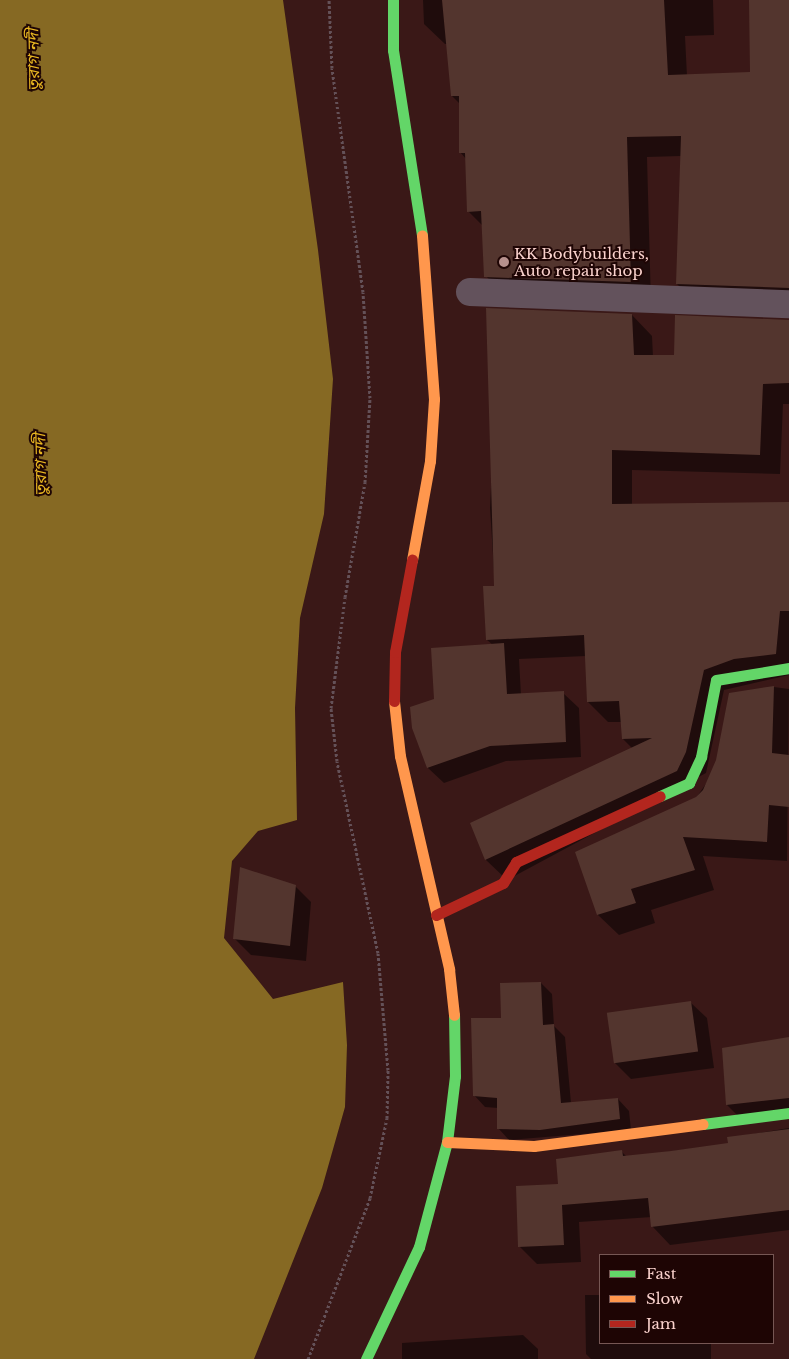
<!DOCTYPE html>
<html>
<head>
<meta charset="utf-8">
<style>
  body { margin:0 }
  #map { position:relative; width:789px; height:1359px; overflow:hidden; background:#3a1817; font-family:"Libre Baskerville","Noto Sans Bengali",serif }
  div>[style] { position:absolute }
  .water>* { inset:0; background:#866923 }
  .shadow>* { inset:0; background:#0007 }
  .building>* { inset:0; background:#53352e; transform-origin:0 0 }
  .path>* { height:3px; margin-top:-1.5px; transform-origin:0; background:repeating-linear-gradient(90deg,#645158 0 2.5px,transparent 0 5px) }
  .street>* { height:28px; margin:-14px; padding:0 14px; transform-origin:14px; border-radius:14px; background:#63525c }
  .fast>* { height:11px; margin:-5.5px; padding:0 5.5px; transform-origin:5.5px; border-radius:5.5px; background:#63d668 }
  .slow>* { height:11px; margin:-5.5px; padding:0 5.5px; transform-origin:5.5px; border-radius:5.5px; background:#ff974d }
  .jam>* { height:11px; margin:-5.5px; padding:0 5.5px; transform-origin:5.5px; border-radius:5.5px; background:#b3261e }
  .dots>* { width:14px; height:14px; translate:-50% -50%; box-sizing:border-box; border:2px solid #1e0504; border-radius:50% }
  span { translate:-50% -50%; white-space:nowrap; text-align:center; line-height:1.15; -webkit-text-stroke:4px #1e0504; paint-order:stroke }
  .poi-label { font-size:15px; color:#fad2cd }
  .left { translate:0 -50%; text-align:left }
  .water-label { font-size:16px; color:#e8b621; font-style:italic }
  .legend { position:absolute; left:599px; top:1254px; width:175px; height:90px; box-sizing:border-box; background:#1e0504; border:1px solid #765754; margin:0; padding:6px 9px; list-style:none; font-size:15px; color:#fad2cd }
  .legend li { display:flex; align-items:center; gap:10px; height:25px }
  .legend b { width:25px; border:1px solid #765754 }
</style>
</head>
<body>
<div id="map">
  <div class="water">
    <div style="clip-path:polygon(0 0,283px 0,318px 250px,333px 379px,324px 514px,300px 618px,295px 708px,297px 820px,258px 831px,232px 861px,224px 938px,273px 999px,343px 982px,347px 1045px,345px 1107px,322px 1188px,254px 1359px,0 1359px)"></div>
  </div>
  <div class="shadow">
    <div style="clip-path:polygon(423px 0,713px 0,714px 35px,685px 36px,687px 76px,752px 74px,751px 0,789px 0,789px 308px,698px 304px,677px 284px,681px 156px,647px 157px,651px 303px,506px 297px,486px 276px,483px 226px,468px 211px,466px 159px,460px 152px,460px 104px,452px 96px,449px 44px,445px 44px,424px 24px)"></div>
    <div style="clip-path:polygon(632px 315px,652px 336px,653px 357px,675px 357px,789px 321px,789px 404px,783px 404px,780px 474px,632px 470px,632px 505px,789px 503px,789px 675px,724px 690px,706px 773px,507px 880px,486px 860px,471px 824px,633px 749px,623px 739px,622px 722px,608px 722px,588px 702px,586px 656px,519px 659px,521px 695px,563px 693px,579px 708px,581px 757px,506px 761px,444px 783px,428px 768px,435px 699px,493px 645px,487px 640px,495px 587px,490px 508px,493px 445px)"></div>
    <div style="clip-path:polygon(774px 687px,789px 689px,787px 861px,703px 856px,714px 890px,651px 910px,655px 923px,619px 935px,598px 915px,577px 853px,696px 798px)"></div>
    <div style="clip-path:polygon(295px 886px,311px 902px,306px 961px,251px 955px,234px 938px)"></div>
    <div style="clip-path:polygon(541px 983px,552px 994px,554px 1026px,565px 1037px,571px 1103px,618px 1099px,629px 1111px,631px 1130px,509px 1140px,498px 1128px,498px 1108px,485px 1107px,474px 1095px,503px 1019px)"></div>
    <div style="clip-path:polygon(690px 1002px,707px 1018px,714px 1068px,631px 1079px,615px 1063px)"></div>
    <div style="clip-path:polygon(789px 1038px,789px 1118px,745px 1123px,727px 1105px)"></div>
    <div style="clip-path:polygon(789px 1128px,789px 1230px,670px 1245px,653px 1227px,652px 1217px,579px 1222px,581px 1262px,537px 1264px,520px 1247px,559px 1185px,622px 1152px,627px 1157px,729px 1144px,729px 1138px)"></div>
    <div style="clip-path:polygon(585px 1295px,600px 1295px,600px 1343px,711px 1343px,711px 1359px,591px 1359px,586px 1354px)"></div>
    <div style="clip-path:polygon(523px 1335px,538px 1349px,538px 1359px,402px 1359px,402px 1343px)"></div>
  </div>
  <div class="building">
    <div style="clip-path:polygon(442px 0,664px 0,668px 75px,750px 72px,749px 0,789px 0,789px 288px,676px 284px,681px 136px,627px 137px,631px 282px,484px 277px,481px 211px,467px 212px,465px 153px,459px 153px,459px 96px,451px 96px)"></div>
    <div style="clip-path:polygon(486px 308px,632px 314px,634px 355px,674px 355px,675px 315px,789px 320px,789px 383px,763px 384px,760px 455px,612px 450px,612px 504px,789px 502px,789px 611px,780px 611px,776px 654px,734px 659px,704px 670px,686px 752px,677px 771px,485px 860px,470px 823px,652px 738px,622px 739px,619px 701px,587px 702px,584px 635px,486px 640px,483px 586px,494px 586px)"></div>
    <div style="clip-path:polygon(504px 643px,507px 694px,564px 691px,566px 742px,490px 746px,427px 768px,412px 728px,410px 707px,434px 699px,431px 648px)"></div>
    <div style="clip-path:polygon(774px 686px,772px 753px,789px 755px,789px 807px,769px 805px,767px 842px,683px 837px,695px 870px,631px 889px,636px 903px,597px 915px,575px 852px,696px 797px,703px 790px,716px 760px,729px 693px)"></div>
    <div style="clip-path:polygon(240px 867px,296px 885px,290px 946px,233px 939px)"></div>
    <div style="clip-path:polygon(541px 982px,543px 1025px,554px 1024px,561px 1103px,618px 1098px,620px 1119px,540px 1130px,497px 1129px,497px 1098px,473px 1096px,471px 1018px,501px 1018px,500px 983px)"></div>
    <div style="left:691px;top:1001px;width:51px;height:85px;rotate:82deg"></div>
    <div style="clip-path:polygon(789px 1037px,789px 1098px,726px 1105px,722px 1048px)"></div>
    <div style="clip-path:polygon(789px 1129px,789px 1210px,651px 1227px,648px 1198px,562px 1205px,564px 1245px,518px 1247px,516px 1186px,558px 1184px,556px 1159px,622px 1150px,623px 1156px,671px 1151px,728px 1143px,727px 1137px)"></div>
  </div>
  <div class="path">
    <div style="left:308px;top:1359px;width:173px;rotate:-68.9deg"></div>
    <div style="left:370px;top:1198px;width:82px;rotate:-78deg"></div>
    <div style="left:387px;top:1118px;width:48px;rotate:-88.8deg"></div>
    <div style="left:388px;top:1070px;width:117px;rotate:-94.9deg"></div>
    <div style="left:378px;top:953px;width:196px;rotate:-102.1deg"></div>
    <div style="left:337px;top:761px;width:53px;rotate:-96.5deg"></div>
    <div style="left:331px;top:708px;width:112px;rotate:-82.8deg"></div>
    <div style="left:345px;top:597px;width:117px;rotate:-80.1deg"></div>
    <div style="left:365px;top:482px;width:84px;rotate:-86.6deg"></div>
    <div style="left:370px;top:398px;width:106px;rotate:-93.8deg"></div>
    <div style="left:363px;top:292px;width:226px;rotate:-97.9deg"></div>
    <div style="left:332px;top:68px;width:68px;rotate:-92.5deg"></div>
  </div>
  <div class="street">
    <div style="left:470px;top:292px;width:319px;rotate:2.2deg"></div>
  </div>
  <div class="fast">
    <div style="left:393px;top:0;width:50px;rotate:90deg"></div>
    <div style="left:393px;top:50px;width:187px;rotate:81.1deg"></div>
    <div style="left:660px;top:796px;width:32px;rotate:-24deg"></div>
    <div style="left:689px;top:783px;width:29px;rotate:-65deg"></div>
    <div style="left:701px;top:757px;width:78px;rotate:-79deg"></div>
    <div style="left:716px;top:680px;width:74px;rotate:-9.3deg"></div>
    <div style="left:703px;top:1124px;width:87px;rotate:-7.3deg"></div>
    <div style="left:366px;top:1359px;width:124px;rotate:-64.7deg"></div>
    <div style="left:419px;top:1247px;width:109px;rotate:-75.1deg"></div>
    <div style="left:447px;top:1142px;width:66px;rotate:-83.1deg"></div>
    <div style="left:455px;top:1076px;width:61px;rotate:-90.9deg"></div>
  </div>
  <div class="slow">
    <div style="left:412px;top:560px;width:101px;rotate:-79.7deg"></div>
    <div style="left:430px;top:461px;width:62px;rotate:-86.3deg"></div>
    <div style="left:434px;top:399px;width:164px;rotate:-94.2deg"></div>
    <div style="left:394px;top:701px;width:55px;rotate:83.8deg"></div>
    <div style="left:400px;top:756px;width:219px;rotate:77deg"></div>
    <div style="left:449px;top:969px;width:46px;rotate:83.8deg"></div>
    <div style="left:447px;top:1142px;width:87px;rotate:2.6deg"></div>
    <div style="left:534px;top:1146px;width:170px;rotate:-7.4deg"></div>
  </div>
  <div class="jam">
    <div style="left:394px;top:701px;width:49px;rotate:-88.8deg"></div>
    <div style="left:395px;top:652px;width:94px;rotate:-79.5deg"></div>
    <div style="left:436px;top:915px;width:74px;rotate:-25.5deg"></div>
    <div style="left:503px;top:883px;width:25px;rotate:-58deg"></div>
    <div style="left:516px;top:862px;width:158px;rotate:-24.6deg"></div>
  </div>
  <div class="dots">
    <div style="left:504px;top:262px;background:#b7918d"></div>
  </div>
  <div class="poi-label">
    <span class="left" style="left:514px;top:262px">KK Bodybuilders,<br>Auto repair shop</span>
  </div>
  <div class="water-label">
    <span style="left:33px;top:60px;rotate:-91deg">তুরাগ নদী</span>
    <span style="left:40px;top:465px;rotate:-91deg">তুরাগ নদী</span>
  </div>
  <ul class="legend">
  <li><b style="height:6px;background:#63d668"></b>Fast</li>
  <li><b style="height:6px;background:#ff974d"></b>Slow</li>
  <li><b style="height:6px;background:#b3261e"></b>Jam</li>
  </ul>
</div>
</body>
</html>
